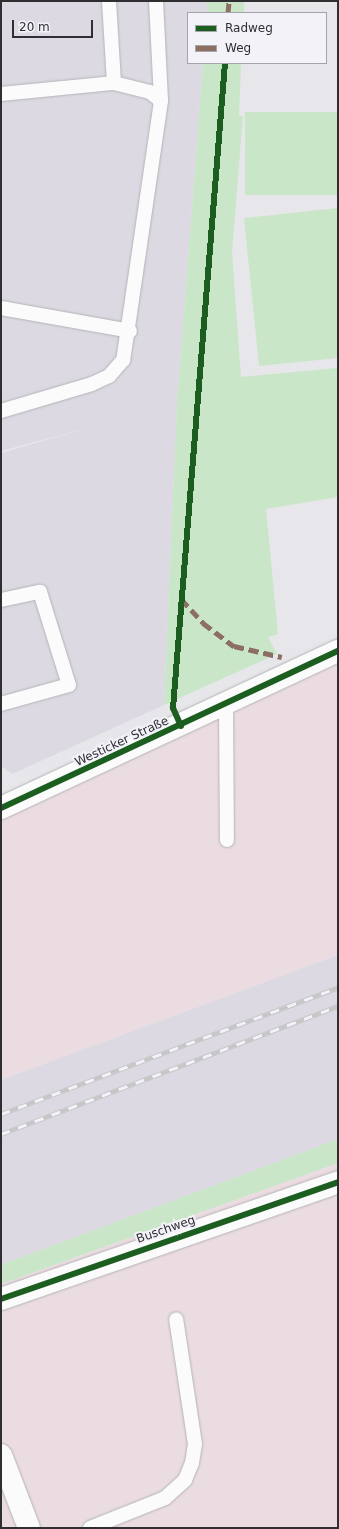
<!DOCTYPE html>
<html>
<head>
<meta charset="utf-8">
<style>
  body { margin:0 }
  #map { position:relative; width:339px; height:1529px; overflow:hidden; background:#e7e6ea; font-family:"DejaVu Sans",sans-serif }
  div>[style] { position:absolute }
  .commercial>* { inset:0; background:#ebdce1 }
  .built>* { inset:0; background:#dcd9e2 }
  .green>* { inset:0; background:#c9e7c8; transform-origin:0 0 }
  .roads { filter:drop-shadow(0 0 1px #b4b4b7) drop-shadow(0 0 1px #b4b4b7) }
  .lane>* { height:14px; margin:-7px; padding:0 7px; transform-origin:7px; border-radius:7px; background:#fbfbfc }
  .street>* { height:22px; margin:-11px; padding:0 11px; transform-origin:11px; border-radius:11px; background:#fbfbfc }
  .secondary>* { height:22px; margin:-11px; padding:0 11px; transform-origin:11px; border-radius:11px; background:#fbfbfc }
  .rail>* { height:4.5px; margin-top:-2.25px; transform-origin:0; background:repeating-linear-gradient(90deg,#f3f2f9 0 9px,#c7c6c7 0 18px); box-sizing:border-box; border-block:1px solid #c7c6c7 }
  .quiet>* { height:5px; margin-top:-2.5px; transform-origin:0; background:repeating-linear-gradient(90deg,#8d6e63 0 10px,transparent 0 15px) }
  .cycleway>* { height:6px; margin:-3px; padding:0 3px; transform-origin:3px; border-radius:3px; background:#1b5e20 }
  span { translate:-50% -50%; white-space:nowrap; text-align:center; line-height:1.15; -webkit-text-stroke:4px #f3f2f9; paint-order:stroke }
  .street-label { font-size:12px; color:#2f2e30 }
  .frame { position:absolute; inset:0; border:2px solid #2f2e30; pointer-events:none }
  .legend { position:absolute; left:187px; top:12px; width:140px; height:52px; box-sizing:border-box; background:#f3f2f9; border:1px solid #a5a4a9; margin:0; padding:5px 7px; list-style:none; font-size:12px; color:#2f2e30 }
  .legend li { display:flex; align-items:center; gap:8px; height:20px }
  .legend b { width:20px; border:1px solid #a5a4a9 }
  .scale { position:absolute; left:12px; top:20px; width:81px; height:18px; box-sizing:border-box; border:2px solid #2f2e30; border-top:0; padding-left:5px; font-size:12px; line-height:14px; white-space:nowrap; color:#2f2e30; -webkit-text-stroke:3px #f3f2f9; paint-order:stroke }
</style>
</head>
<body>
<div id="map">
  <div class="commercial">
    <div style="clip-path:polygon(338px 656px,338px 955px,1px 1080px,1px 815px)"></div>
    <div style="clip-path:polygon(338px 1163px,338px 1528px,1px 1528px,1px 1284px)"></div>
  </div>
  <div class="built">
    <div style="clip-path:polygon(1px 1px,207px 1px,207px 13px,188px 13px,188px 63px,203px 63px,177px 403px,164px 705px,12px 774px,1px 766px,1px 453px,98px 425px,1px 451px)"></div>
    <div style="clip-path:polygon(338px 955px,338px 1139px,1px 1265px,1px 1080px)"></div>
  </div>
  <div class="green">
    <div style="left:207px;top:1px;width:37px;height:12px"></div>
    <div style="clip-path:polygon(203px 63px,241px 63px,239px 116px,243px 116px,232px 252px,241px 377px,338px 368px,338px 497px,266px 509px,278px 634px,268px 637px,277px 654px,164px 705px,177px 403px)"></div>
    <div style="left:338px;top:112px;width:83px;height:93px;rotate:90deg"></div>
    <div style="clip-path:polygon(338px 208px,338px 358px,259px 366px,244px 218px)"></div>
    <div style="clip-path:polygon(338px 1139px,338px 1163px,1px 1284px,1px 1265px)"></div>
  </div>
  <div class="roads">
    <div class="lane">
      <div style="left:109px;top:1px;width:82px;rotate:86.5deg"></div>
      <div style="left:156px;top:1px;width:100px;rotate:87.1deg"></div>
      <div style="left:1px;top:94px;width:114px;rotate:-5.6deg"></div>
      <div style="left:114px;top:83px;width:37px;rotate:14deg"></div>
      <div style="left:150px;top:92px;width:14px;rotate:39deg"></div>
      <div style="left:161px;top:101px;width:262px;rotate:98.3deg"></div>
      <div style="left:123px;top:360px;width:21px;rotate:131deg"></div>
      <div style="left:109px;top:376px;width:19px;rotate:155deg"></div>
      <div style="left:92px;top:384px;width:95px;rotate:163.5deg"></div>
      <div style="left:1px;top:308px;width:131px;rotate:10.1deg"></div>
      <div style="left:1px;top:600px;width:40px;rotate:-12deg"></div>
      <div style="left:40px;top:592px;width:97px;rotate:72.7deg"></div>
      <div style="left:69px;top:685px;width:71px;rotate:164.4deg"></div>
      <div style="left:226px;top:705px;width:135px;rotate:89.6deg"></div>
      <div style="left:90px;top:1528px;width:81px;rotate:-21.8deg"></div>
      <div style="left:165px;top:1498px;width:27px;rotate:-42deg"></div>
      <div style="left:185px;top:1480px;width:18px;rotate:-68deg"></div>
      <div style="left:192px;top:1463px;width:19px;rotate:-81deg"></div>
      <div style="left:195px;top:1444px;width:126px;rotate:-98.6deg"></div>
    </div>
    <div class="street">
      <div style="left:1px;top:1299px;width:357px;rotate:-19.1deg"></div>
      <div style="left:1px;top:1455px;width:78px;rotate:69deg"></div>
    </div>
    <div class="secondary">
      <div style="left:1px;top:808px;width:372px;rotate:-25deg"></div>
    </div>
  </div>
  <div class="rail">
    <div style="left:1px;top:1114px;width:360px;rotate:-20.6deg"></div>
    <div style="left:1px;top:1134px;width:360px;rotate:-20.8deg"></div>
  </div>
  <div class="quiet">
    <div style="left:228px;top:13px;width:12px;rotate:-85deg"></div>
    <div style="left:181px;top:599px;width:33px;rotate:47deg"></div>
    <div style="left:203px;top:623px;width:39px;rotate:37deg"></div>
    <div style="left:234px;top:646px;width:49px;rotate:12.9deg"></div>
  </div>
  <div class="cycleway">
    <div style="left:181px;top:726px;width:20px;rotate:-114deg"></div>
    <div style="left:173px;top:708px;width:647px;rotate:-85.39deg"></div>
    <div style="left:1px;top:808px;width:372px;rotate:-25deg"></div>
    <div style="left:1px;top:1299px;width:357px;rotate:-19.1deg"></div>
  </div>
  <div class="street-label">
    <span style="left:122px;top:742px;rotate:-25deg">Westicker Straße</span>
    <span style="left:166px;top:1230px;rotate:-19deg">Buschweg</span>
  </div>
  <div class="frame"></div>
  <ul class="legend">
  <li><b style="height:5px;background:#1b5e20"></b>Radweg</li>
  <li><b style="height:5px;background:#8d6e63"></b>Weg</li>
  </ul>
  <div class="scale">20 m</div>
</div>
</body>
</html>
